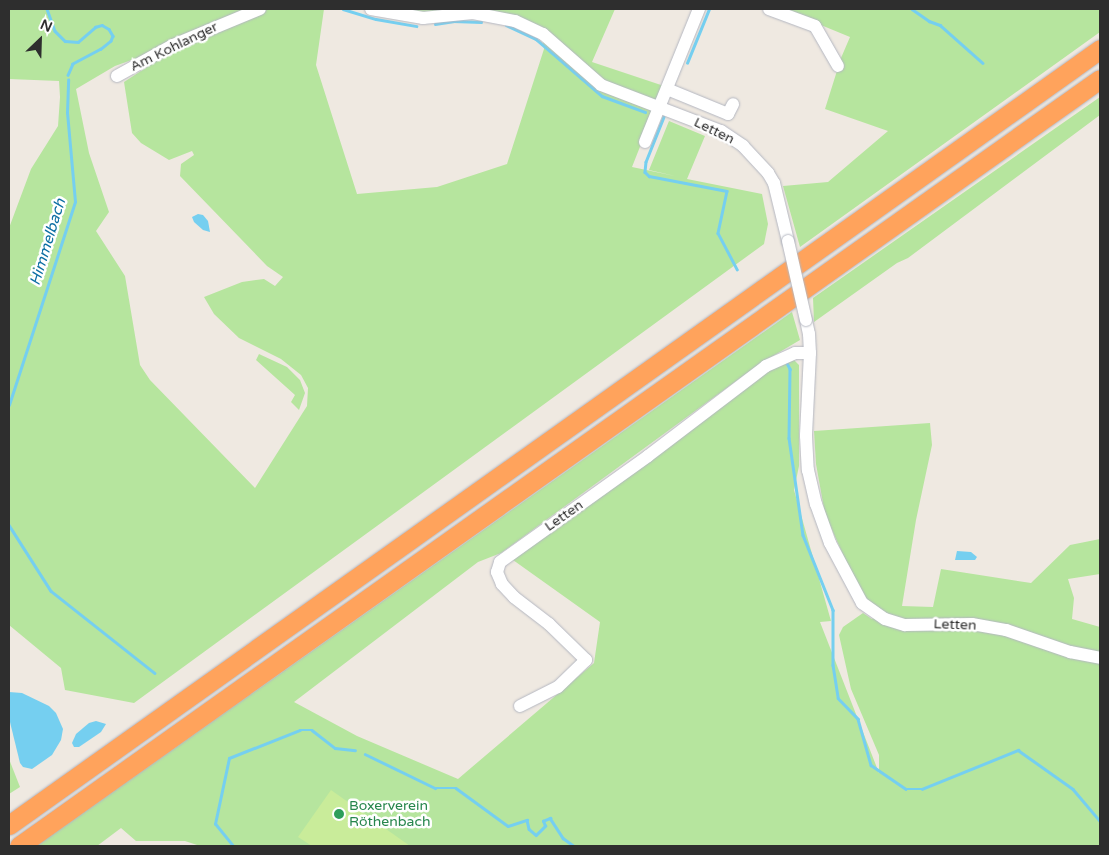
<!DOCTYPE html>
<html>
<head>
<meta charset="utf-8">
<style>
  body { margin:0 }
  #map { position:relative; width:1109px; height:855px; overflow:hidden; background:#efe9e1; font-family:"Varela Round",sans-serif }
  div>[style] { position:absolute }
  .green>* { inset:0; background:#b6e59e }
  .pitch>* { inset:0; background:#c9ec9a }
  .water>* { inset:0; background:#75cff0 }
  .stream>* { height:2.5px; margin:-1.25px; padding:0 1.25px; transform-origin:1.25px; border-radius:1.25px; background:#75cff0 }
  .roads { filter:drop-shadow(0 0 1px #b4b7c1) drop-shadow(0 0 1px #b4b7c1) }
  .minor>* { height:12px; margin:-6px; padding:0 6px; transform-origin:6px; border-radius:6px; background:#fff }
  .highway>* { height:19px; margin:-9.5px; padding:0 9.5px; transform-origin:9.5px; border-radius:9.5px; background:#ffa35c }
  .bridges { filter:drop-shadow(0 0 1px #b4b7c1) drop-shadow(0 0 1px #b4b7c1) }
  .minor-bridge>* { height:12px; margin:-6px; padding:0 6px; transform-origin:6px; border-radius:6px; background:#fff }
  .dots>* { width:14px; height:14px; translate:-50% -50%; box-sizing:border-box; border:2px solid #fff; border-radius:50% }
  span { translate:-50% -50%; white-space:nowrap; text-align:center; line-height:1.15; -webkit-text-stroke:5px #fff; paint-order:stroke }
  .street-label { font-size:14px; color:#2e2e2e }
  .leisure-label { font-size:14px; color:#27864d }
  .left { translate:0 -50%; text-align:left }
  .water-label { font-size:15px; color:#0d6fa3; font-style:italic }
  .frame { position:absolute; inset:0; border:10px solid #2e2e2e; pointer-events:none }
  .north { position:absolute; left:15px; top:15px; width:50px; height:50px; -webkit-text-stroke:4px #fff; paint-order:stroke; rotate:24deg; font-size:14px; font-weight:700; line-height:20px; text-align:center; color:#2e2e2e }
  .north::after { content:''; display:block; margin:auto; width:18px; height:22px; background:#2e2e2e; clip-path:polygon(50% 0,100% 100%,50% 72%,0 100%) }
</style>
</head>
<body>
<div id="map">
  <div class="green">
    <div style="clip-path:polygon(evenodd,9px 9px,324px 9px,316px 65px,357px 194px,437px 187px,507px 164px,544px 49px,541px 30px,519px 19px,423px 15px,384px 9px,615px 9px,592px 62px,664px 86px,632px 167px,675px 176px,649px 170px,669px 121px,705px 136px,687px 179px,762px 194px,768px 224px,764px 244px,134px 703px,65px 690px,61px 668px,9px 625px,9px 228px,31px 169px,58px 126px,60px 97px,59px 81px,9px 79px,9px 9px,162px 49px,164px 56px,124px 82px,132px 133px,141px 143px,169px 160px,192px 151px,194px 155px,181px 164px,180px 176px,267px 266px,283px 277px,275px 286px,264px 279px,242px 282px,204px 297px,214px 314px,239px 338px,281px 359px,301px 375px,308px 388px,307px 406px,255px 488px,150px 380px,140px 365px,125px 276px,96px 231px,109px 212px,89px 153px,76px 89px,115px 66px,162px 49px)"></div>
    <div style="clip-path:polygon(782px 9px,1100px 9px,1100px 32px,800px 247px,783px 186px,828px 182px,888px 131px,825px 109px,841px 58px,850px 37px)"></div>
    <div style="clip-path:polygon(1100px 97px,1100px 115px,908px 258px,897px 263px,814px 322px,813px 298px)"></div>
    <div style="clip-path:polygon(792px 312px,800px 340px,758px 365px,501px 553px,478px 562px,294px 702px,357px 736px,458px 779px,594px 663px,600px 622px,513px 560px,763px 374px,792px 358px,799px 365px,799px 466px,794px 490px,831px 621px,820px 622px,879px 773px,879px 755px,851px 689px,839px 635px,843px 627px,863px 613px,872px 619px,880px 613px,860px 593px,825px 514px,816px 464px,814px 431px,930px 423px,932px 445px,916px 520px,902px 606px,933px 607px,941px 569px,1031px 583px,1070px 545px,1100px 539px,1100px 574px,1068px 579px,1074px 598px,1072px 619px,1100px 627px,1100px 846px,200px 846px,185px 841px,136px 841px,121px 828px,97px 846px,36px 846px)"></div>
    <div style="clip-path:polygon(259px 354px,287px 367px,300px 380px,305px 393px,299px 410px,291px 402px,295px 395px,256px 360px)"></div>
    <div style="clip-path:polygon(9px 759px,20px 787px,9px 794px)"></div>
  </div>
  <div class="pitch">
    <div style="clip-path:polygon(331px 790px,410px 846px,312px 846px,298px 837px)"></div>
  </div>
  <div class="water">
    <div style="clip-path:polygon(198px 214px,203px 215px,208px 221px,210px 232px,203px 230px,194px 222px,192px 217px)"></div>
    <div style="clip-path:polygon(957px 551px,971px 552px,977px 557px,975px 560px,955px 560px)"></div>
    <div style="clip-path:polygon(9px 692px,22px 693px,49px 706px,56px 713px,63px 729px,61px 740px,52px 755px,32px 769px,23px 767px,20px 763px,9px 718px)"></div>
    <div style="clip-path:polygon(96px 721px,106px 724px,101px 732px,79px 747px,74px 747px,72px 743px,76px 734px,89px 723px)"></div>
  </div>
  <div class="stream">
    <div style="left:47px;top:9px;width:23px;rotate:70deg"></div>
    <div style="left:55px;top:31px;width:14px;rotate:45deg"></div>
    <div style="left:65px;top:41px;width:13px;rotate:4deg"></div>
    <div style="left:78px;top:42px;width:23px;rotate:-41deg"></div>
    <div style="left:95px;top:27px;width:7px;rotate:-16deg"></div>
    <div style="left:102px;top:25px;width:8px;rotate:30deg"></div>
    <div style="left:109px;top:29px;width:8px;rotate:60deg"></div>
    <div style="left:113px;top:36px;width:5px;rotate:112deg"></div>
    <div style="left:111px;top:41px;width:13px;rotate:141deg"></div>
    <div style="left:101px;top:49px;width:32px;rotate:152deg"></div>
    <div style="left:73px;top:64px;width:12px;rotate:114deg"></div>
    <div style="left:343px;top:9px;width:34px;rotate:17deg"></div>
    <div style="left:376px;top:19px;width:41px;rotate:9.9deg"></div>
    <div style="left:912px;top:9px;width:21px;rotate:35deg"></div>
    <div style="left:929px;top:21px;width:12px;rotate:20deg"></div>
    <div style="left:940px;top:25px;width:57px;rotate:41.5deg"></div>
    <div style="left:435px;top:24px;width:19px;rotate:-9deg"></div>
    <div style="left:454px;top:21px;width:27px;rotate:2deg"></div>
    <div style="left:506px;top:25px;width:33px;rotate:25deg"></div>
    <div style="left:536px;top:39px;width:87px;rotate:40.8deg"></div>
    <div style="left:602px;top:96px;width:46px;rotate:20.4deg"></div>
    <div style="left:687px;top:63px;width:58px;rotate:-67.8deg"></div>
    <div style="left:664px;top:117px;width:48px;rotate:111.8deg"></div>
    <div style="left:646px;top:162px;width:10px;rotate:96deg"></div>
    <div style="left:645px;top:172px;width:6px;rotate:45deg"></div>
    <div style="left:649px;top:176px;width:79px;rotate:10.9deg"></div>
    <div style="left:727px;top:191px;width:43px;rotate:102.1deg"></div>
    <div style="left:718px;top:233px;width:41px;rotate:62.2deg"></div>
    <div style="left:787px;top:363px;width:7px;rotate:63deg"></div>
    <div style="left:790px;top:369px;width:69px;rotate:90.8deg"></div>
    <div style="left:789px;top:438px;width:98px;rotate:81.8deg"></div>
    <div style="left:803px;top:535px;width:81px;rotate:68.2deg"></div>
    <div style="left:833px;top:610px;width:55px;rotate:90deg"></div>
    <div style="left:833px;top:665px;width:33px;rotate:81deg"></div>
    <div style="left:838px;top:698px;width:29px;rotate:46deg"></div>
    <div style="left:858px;top:719px;width:48px;rotate:74.2deg"></div>
    <div style="left:871px;top:765px;width:42px;rotate:34.4deg"></div>
    <div style="left:906px;top:789px;width:16px"></div>
    <div style="left:922px;top:789px;width:104px;rotate:-22.1deg"></div>
    <div style="left:1018px;top:750px;width:67px;rotate:35.3deg"></div>
    <div style="left:1073px;top:789px;width:42px;rotate:49.8deg"></div>
    <div style="left:9px;top:405px;width:213px;rotate:-72deg"></div>
    <div style="left:75px;top:202px;width:89px;rotate:-95.1deg"></div>
    <div style="left:67px;top:113px;width:33px;rotate:-88deg"></div>
    <div style="left:9px;top:525px;width:78px;rotate:57.5deg"></div>
    <div style="left:51px;top:591px;width:132px;rotate:38.3deg"></div>
    <div style="left:365px;top:754px;width:78px;rotate:25.9deg"></div>
    <div style="left:435px;top:788px;width:21px"></div>
    <div style="left:456px;top:788px;width:64px;rotate:36.2deg"></div>
    <div style="left:508px;top:826px;width:20px;rotate:-18deg"></div>
    <div style="left:527px;top:820px;width:9px;rotate:77deg"></div>
    <div style="left:529px;top:829px;width:9px;rotate:41deg"></div>
    <div style="left:536px;top:835px;width:13px;rotate:-45deg"></div>
    <div style="left:545px;top:826px;width:5px;rotate:-112deg"></div>
    <div style="left:543px;top:821px;width:8px;rotate:-23deg"></div>
    <div style="left:550px;top:818px;width:24px;rotate:57deg"></div>
    <div style="left:563px;top:838px;width:14px;rotate:36deg"></div>
    <div style="left:233px;top:846px;width:28px;rotate:-129deg"></div>
    <div style="left:215px;top:824px;width:67px;rotate:-78deg"></div>
    <div style="left:229px;top:758px;width:76px;rotate:-21.5deg"></div>
    <div style="left:300px;top:730px;width:12px"></div>
    <div style="left:312px;top:730px;width:29px;rotate:38deg"></div>
    <div style="left:335px;top:748px;width:20px;rotate:6deg"></div>
  </div>
  <div class="roads">
    <div class="minor">
      <div style="left:371px;top:9px;width:53px;rotate:9.8deg"></div>
      <div style="left:423px;top:18px;width:50px;rotate:-5.7deg"></div>
      <div style="left:473px;top:13px;width:43px;rotate:10.8deg"></div>
      <div style="left:515px;top:21px;width:31px;rotate:25deg"></div>
      <div style="left:543px;top:34px;width:77px;rotate:41.3deg"></div>
      <div style="left:601px;top:85px;width:129px;rotate:21deg"></div>
      <div style="left:721px;top:131px;width:27px;rotate:34deg"></div>
      <div style="left:743px;top:146px;width:37px;rotate:47deg"></div>
      <div style="left:768px;top:173px;width:12px;rotate:59deg"></div>
      <div style="left:774px;top:183px;width:60px;rotate:76.4deg"></div>
      <div style="left:769px;top:9px;width:49px;rotate:20.3deg"></div>
      <div style="left:815px;top:26px;width:46px;rotate:60.1deg"></div>
      <div style="left:117px;top:76px;width:64px;rotate:-29deg"></div>
      <div style="left:173px;top:45px;width:94px;rotate:-22.5deg"></div>
      <div style="left:667px;top:89px;width:66px;rotate:22.3deg"></div>
      <div style="left:728px;top:114px;width:11px;rotate:-63deg"></div>
      <div style="left:645px;top:142px;width:144px;rotate:-67.9deg"></div>
      <div style="left:806px;top:320px;width:14px;rotate:78deg"></div>
      <div style="left:809px;top:334px;width:19px;rotate:87deg"></div>
      <div style="left:810px;top:353px;width:83px;rotate:92.8deg"></div>
      <div style="left:806px;top:436px;width:34px;rotate:87deg"></div>
      <div style="left:808px;top:470px;width:35px;rotate:77deg"></div>
      <div style="left:816px;top:504px;width:41px;rotate:70.3deg"></div>
      <div style="left:830px;top:543px;width:68px;rotate:61.9deg"></div>
      <div style="left:862px;top:603px;width:28px;rotate:35deg"></div>
      <div style="left:885px;top:619px;width:21px;rotate:17deg"></div>
      <div style="left:905px;top:625px;width:67px;rotate:-0.9deg"></div>
      <div style="left:972px;top:624px;width:35px;rotate:10deg"></div>
      <div style="left:1006px;top:630px;width:68px;rotate:19deg"></div>
      <div style="left:1070px;top:652px;width:31px;rotate:11deg"></div>
      <div style="left:520px;top:706px;width:42px;rotate:-26.6deg"></div>
      <div style="left:558px;top:687px;width:39px;rotate:-44deg"></div>
      <div style="left:586px;top:660px;width:52px;rotate:-135.8deg"></div>
      <div style="left:549px;top:624px;width:44px;rotate:-142.4deg"></div>
      <div style="left:514px;top:597px;width:18px;rotate:-133deg"></div>
      <div style="left:502px;top:584px;width:13px;rotate:-113deg"></div>
      <div style="left:497px;top:572px;width:10px;rotate:-73deg"></div>
      <div style="left:500px;top:562px;width:182px;rotate:-35.6deg"></div>
      <div style="left:648px;top:456px;width:148px;rotate:-37.3deg"></div>
      <div style="left:766px;top:366px;width:32px;rotate:-24deg"></div>
      <div style="left:795px;top:353px;width:15px"></div>
    </div>
    <div class="highway">
      <div style="left:9px;top:825px;width:1339px;rotate:-35.42deg"></div>
      <div style="left:19px;top:846px;width:1325px;rotate:-35.36deg"></div>
    </div>
  </div>
  <div class="bridges">
    <div class="minor-bridge">
      <div style="left:788px;top:241px;width:81px;rotate:77.2deg"></div>
    </div>
  </div>
  <div class="dots">
    <div style="left:339px;top:814px;background:#2e9e5b"></div>
  </div>
  <div class="street-label">
    <span style="left:174px;top:47px;rotate:-26deg">Am Kohlanger</span>
    <span style="left:714px;top:131px;rotate:26deg">Letten</span>
    <span style="left:564px;top:516px;rotate:-35deg">Letten</span>
    <span style="left:955px;top:625px;rotate:2deg">Letten</span>
  </div>
  <div class="leisure-label">
    <span class="left" style="left:349px;top:814px">Boxerverein<br>Röthenbach</span>
  </div>
  <div class="water-label">
    <span style="left:48px;top:242px;rotate:-73deg">Himmelbach</span>
  </div>
  <div class="frame"></div>
  <div class="north">N</div>
</div>
</body>
</html>
